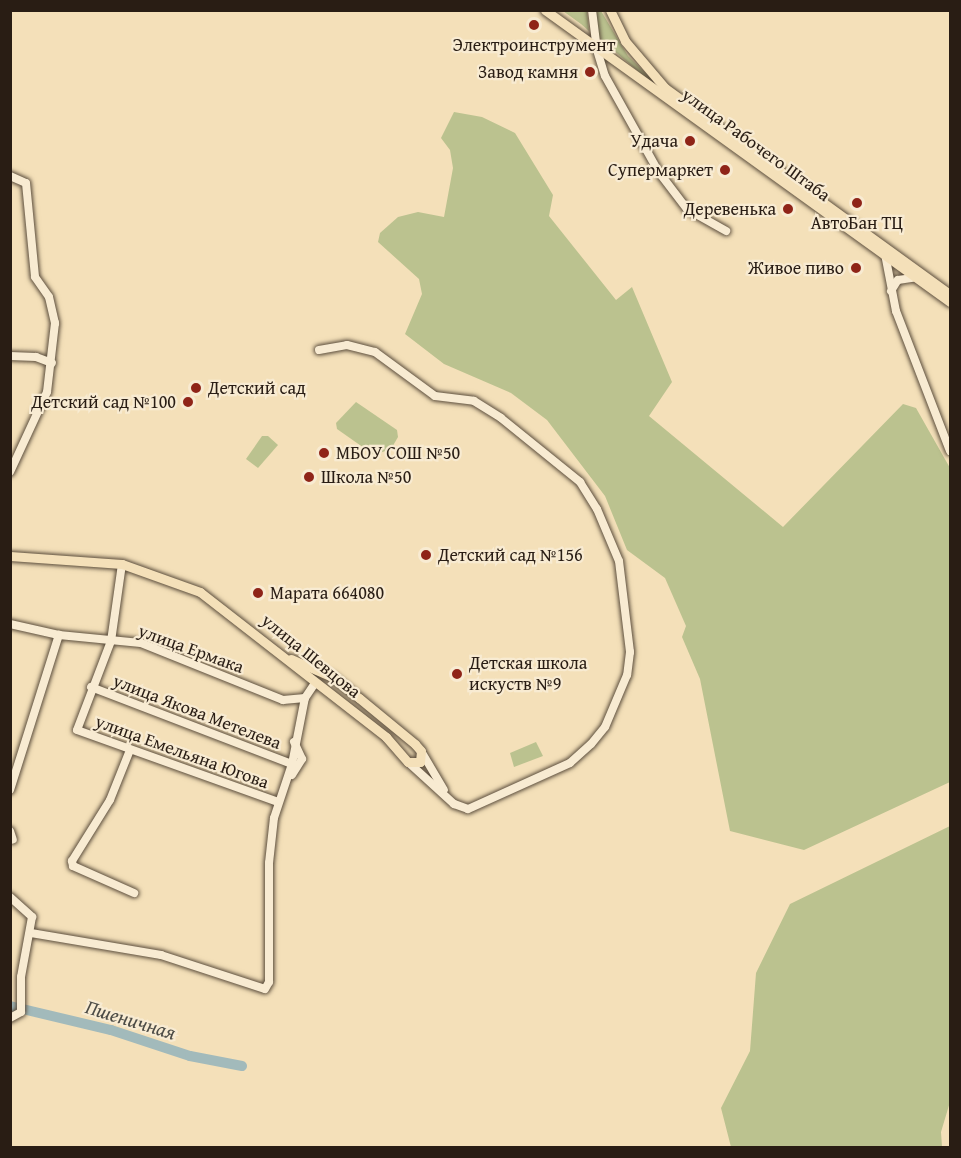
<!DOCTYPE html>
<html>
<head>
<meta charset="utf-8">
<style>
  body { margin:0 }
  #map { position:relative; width:961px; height:1158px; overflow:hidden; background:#f4e0b9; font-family:"Gentium Book Plus",serif }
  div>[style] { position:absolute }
  .green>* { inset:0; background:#bbc28f }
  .river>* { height:10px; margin:-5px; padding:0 5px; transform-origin:5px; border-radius:5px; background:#a2babb }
  .roads { filter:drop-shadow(0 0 2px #5c4e3d) drop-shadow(0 0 2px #5c4e3d) }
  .minor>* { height:8px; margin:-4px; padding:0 4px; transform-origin:4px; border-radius:4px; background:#f8ebd2 }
  .major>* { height:9px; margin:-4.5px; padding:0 4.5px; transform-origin:4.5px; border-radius:4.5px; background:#f4e0b9 }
  .dots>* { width:16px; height:16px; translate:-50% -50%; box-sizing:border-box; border:3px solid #f8ebd2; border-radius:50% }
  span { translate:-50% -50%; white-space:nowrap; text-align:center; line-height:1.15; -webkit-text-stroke:4.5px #f8ebd2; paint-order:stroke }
  .poi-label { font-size:18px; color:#291d14 }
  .right { translate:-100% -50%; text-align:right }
  .left { translate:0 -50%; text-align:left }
  .street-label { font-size:18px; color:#291d14 }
  .water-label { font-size:20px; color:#4d4c46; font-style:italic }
  .frame { position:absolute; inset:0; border:12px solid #291d14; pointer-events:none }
</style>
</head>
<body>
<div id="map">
  <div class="green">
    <div style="clip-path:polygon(563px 11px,587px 11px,589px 31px,581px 24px)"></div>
    <div style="clip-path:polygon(596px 11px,601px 11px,628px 56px,680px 107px,598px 37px)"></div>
    <div style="clip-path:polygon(454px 112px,482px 117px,515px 133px,553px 195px,549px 216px,616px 300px,632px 287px,672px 382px,649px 416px,783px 527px,903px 404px,916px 408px,950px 468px,950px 782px,804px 850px,730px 831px,700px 679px,682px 637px,686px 626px,665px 578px,627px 550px,605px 496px,547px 420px,511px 393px,444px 364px,405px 334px,422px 294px,419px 279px,378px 242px,380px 233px,398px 217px,418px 212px,444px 217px,453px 168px,450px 150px,441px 138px)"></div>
    <div style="clip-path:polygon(356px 402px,397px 430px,398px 437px,391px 449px,374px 455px,337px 429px,336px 423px)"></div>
    <div style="clip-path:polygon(262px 436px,268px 436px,278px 445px,258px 468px,246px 459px)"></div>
    <div style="clip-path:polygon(536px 742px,543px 756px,514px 767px,510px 753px)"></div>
    <div style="clip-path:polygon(950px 826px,950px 1102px,941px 1132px,942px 1147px,731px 1147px,721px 1108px,750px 1051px,756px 973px,790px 904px)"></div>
  </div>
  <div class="river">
    <div style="left:10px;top:1006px;width:104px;rotate:13.4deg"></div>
    <div style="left:111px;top:1030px;width:83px;rotate:18.2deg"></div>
    <div style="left:190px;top:1056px;width:53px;rotate:10.9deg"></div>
  </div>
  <div class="roads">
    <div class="minor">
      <div style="left:592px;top:10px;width:40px;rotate:82.9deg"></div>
      <div style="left:597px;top:50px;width:27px;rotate:73deg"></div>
      <div style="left:605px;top:76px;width:109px;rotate:60.8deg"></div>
      <div style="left:658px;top:171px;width:48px;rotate:52.7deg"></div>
      <div style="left:687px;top:209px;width:45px;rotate:29.4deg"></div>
      <div style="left:10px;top:176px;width:17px;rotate:24deg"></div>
      <div style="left:26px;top:183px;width:94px;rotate:84.5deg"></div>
      <div style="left:35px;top:277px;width:24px;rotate:55deg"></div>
      <div style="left:49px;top:297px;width:27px;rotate:77deg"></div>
      <div style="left:55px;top:323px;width:69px;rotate:96.6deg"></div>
      <div style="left:47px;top:392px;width:88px;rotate:114.8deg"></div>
      <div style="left:885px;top:254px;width:58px;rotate:79.1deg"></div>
      <div style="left:896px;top:311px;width:150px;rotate:68.9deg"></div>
      <div style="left:891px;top:291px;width:13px;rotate:-58deg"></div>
      <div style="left:898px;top:280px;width:15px;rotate:-8deg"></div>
      <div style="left:319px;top:350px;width:28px;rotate:-10deg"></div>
      <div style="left:347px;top:345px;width:29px;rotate:14deg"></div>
      <div style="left:375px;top:352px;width:74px;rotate:36.3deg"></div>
      <div style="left:435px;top:396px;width:39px;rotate:7deg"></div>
      <div style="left:474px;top:401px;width:32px;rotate:32deg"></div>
      <div style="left:501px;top:418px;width:102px;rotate:39deg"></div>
      <div style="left:580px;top:482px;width:32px;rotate:58deg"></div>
      <div style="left:597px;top:509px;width:56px;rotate:67.1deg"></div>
      <div style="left:619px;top:561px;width:92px;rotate:83.1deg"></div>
      <div style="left:630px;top:652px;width:23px;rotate:97deg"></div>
      <div style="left:627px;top:675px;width:56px;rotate:112.9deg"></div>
      <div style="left:605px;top:727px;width:22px;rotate:129deg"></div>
      <div style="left:591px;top:744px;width:28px;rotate:138deg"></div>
      <div style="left:570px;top:763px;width:112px;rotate:155.7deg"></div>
      <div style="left:468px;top:809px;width:15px;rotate:-160deg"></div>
      <div style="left:454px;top:804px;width:62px;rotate:-137.6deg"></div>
      <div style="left:10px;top:356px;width:26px;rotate:2deg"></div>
      <div style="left:36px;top:357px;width:17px;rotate:21deg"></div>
      <div style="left:122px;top:564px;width:78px;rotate:98.1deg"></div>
      <div style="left:111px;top:641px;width:95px;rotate:110.9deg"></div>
      <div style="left:77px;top:730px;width:214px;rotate:19.7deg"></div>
      <div style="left:10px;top:624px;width:50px;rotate:12.7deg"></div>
      <div style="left:59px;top:635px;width:82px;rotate:5.6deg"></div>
      <div style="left:141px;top:643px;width:153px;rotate:21.9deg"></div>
      <div style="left:283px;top:700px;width:22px;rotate:-5deg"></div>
      <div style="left:305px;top:698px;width:18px;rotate:-56deg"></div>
      <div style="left:91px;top:687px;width:215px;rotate:21deg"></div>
      <div style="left:130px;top:750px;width:54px;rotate:111.8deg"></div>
      <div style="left:110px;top:800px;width:72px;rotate:121.9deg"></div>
      <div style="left:72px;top:861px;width:5px;rotate:79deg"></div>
      <div style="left:73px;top:866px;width:67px;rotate:23.9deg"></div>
      <div style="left:421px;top:751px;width:45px;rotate:59.5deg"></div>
      <div style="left:292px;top:775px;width:19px;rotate:-58deg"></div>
      <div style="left:302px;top:759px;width:19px;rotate:-115deg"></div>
      <div style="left:10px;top:790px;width:163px;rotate:-72.5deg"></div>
      <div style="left:10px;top:831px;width:9px;rotate:72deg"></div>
      <div style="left:10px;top:897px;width:30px;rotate:42deg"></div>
      <div style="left:32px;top:917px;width:61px;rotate:100.4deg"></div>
      <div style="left:21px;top:977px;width:35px;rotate:90deg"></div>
      <div style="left:21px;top:1012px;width:13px;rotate:151deg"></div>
      <div style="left:31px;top:933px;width:132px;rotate:9.6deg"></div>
      <div style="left:161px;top:955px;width:109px;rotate:18.1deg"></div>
      <div style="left:265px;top:989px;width:8px;rotate:-60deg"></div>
      <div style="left:269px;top:982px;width:119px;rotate:-90deg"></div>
      <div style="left:269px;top:863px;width:45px;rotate:-83.7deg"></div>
      <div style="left:274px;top:818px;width:57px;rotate:-71.6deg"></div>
      <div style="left:292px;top:764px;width:67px;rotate:-78.9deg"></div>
    </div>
    <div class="major">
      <div style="left:545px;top:10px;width:499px;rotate:35.8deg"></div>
      <div style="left:610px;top:10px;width:34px;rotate:64deg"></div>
      <div style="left:625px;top:41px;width:62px;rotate:49.6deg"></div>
      <div style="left:665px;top:88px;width:352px;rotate:35.9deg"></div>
      <div style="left:10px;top:556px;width:112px;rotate:4.1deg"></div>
      <div style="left:122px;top:564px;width:83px;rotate:19.7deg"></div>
      <div style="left:200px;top:592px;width:236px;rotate:37.9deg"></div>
      <div style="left:386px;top:737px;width:33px;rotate:49deg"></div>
      <div style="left:408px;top:762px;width:12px"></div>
      <div style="left:420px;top:762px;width:11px;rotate:-85deg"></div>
      <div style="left:421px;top:751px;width:9px;rotate:-131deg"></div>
      <div style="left:415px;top:744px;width:72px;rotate:-140.6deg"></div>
      <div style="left:359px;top:698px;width:34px;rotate:-142deg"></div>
      <div style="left:332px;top:677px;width:45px;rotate:-156.3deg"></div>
    </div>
  </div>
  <div class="dots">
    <div style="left:534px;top:25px;background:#8f2418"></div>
    <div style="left:590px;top:72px;background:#8f2418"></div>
    <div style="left:690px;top:141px;background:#8f2418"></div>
    <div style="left:725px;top:170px;background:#8f2418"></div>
    <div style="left:857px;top:203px;background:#8f2418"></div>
    <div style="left:788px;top:209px;background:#8f2418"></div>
    <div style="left:856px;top:268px;background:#8f2418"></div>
    <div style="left:196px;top:388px;background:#8f2418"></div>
    <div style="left:188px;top:402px;background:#8f2418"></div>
    <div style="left:324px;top:453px;background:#8f2418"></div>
    <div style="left:309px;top:477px;background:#8f2418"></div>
    <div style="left:426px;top:555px;background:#8f2418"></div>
    <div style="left:258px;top:593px;background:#8f2418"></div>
    <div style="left:457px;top:674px;background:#8f2418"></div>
  </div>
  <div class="poi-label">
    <span style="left:534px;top:45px">Электроинструмент</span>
    <span class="right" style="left:578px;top:72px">Завод камня</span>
    <span class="right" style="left:678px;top:141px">Удача</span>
    <span class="right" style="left:713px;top:170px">Супермаркет</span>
    <span class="right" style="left:776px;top:209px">Деревенька</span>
    <span style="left:857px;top:223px">АвтоБан ТЦ</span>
    <span class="right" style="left:844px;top:268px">Живое пиво</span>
    <span class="left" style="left:208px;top:388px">Детский сад</span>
    <span class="right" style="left:176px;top:402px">Детский сад №100</span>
    <span class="left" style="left:336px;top:453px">МБОУ СОШ №50</span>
    <span class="left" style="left:321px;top:477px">Школа №50</span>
    <span class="left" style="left:438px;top:555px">Детский сад №156</span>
    <span class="left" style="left:270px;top:593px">Марата 664080</span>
    <span class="left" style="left:469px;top:674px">Детская школа<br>искуств №9</span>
  </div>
  <div class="street-label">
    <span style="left:756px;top:145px;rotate:36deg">улица Рабочего Штаба</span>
    <span style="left:191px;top:649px;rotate:20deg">улица Ермака</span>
    <span style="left:311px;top:656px;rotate:39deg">улица Шевцова</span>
    <span style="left:197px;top:712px;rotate:21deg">улица Якова Метелева</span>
    <span style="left:182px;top:752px;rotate:20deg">улица Емельяна Югова</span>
  </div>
  <div class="water-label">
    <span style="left:131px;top:1019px;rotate:17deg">Пшеничная</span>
  </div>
  <div class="frame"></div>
</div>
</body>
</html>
